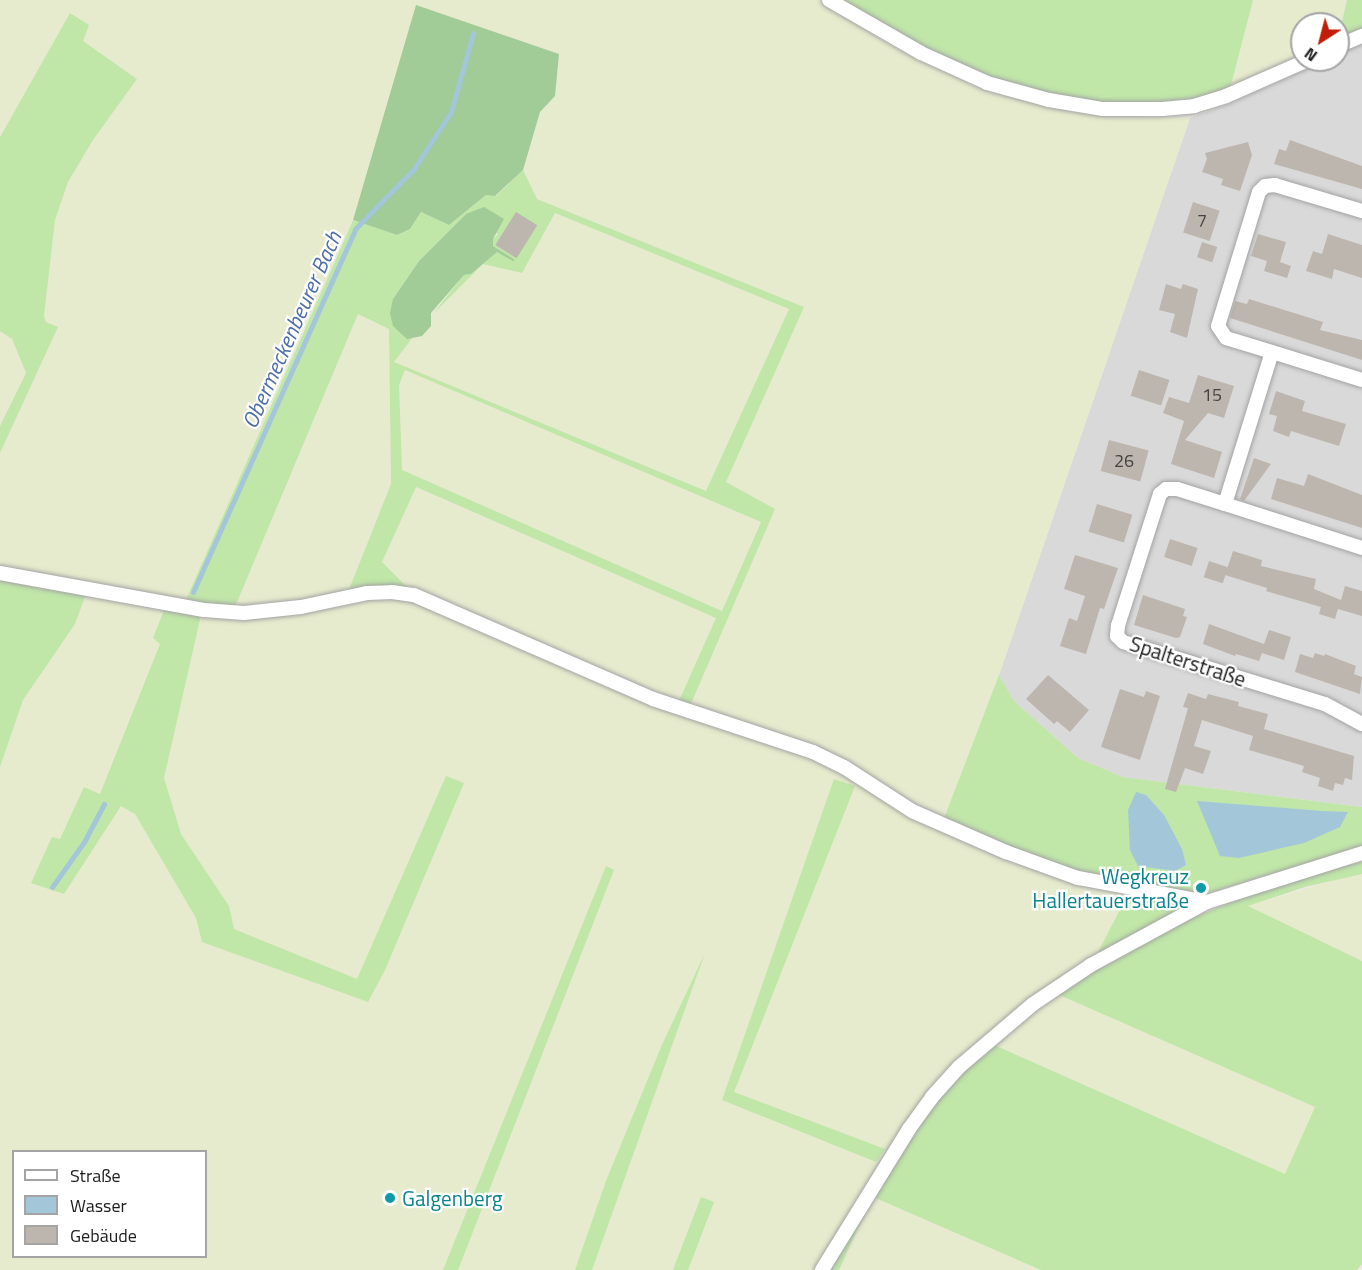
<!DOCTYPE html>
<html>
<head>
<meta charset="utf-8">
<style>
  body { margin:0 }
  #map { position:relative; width:1362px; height:1270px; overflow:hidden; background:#edeae1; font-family:"Titillium Web",sans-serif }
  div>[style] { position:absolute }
  .residential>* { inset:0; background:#dad9d9 }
  .farmland>* { inset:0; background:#e6ebcd }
  .grass>* { inset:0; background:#c0e6a8; transform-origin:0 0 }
  .forest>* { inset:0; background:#a1cb97 }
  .water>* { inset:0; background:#a3c7d9 }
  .stream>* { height:5px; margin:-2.5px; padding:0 2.5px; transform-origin:2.5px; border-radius:2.5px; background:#a3c7d9 }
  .building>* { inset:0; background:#bdb6ae; transform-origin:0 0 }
  .roads { filter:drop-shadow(0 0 2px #a3a3a3) drop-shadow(0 0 2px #a3a3a3) }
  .street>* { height:14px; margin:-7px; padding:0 7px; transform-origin:7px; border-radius:7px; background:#fff }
  .dots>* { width:16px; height:16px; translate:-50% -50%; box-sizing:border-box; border:3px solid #fff; border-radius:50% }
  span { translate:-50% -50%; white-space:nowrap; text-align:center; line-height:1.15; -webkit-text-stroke:4.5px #fff; paint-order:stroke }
  .number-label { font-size:18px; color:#444240 }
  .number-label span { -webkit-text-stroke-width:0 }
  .street-label { font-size:21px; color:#1c1c1c }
  .culture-label { font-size:21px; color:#0d838f }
  .right { translate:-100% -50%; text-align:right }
  .left { translate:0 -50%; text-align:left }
  .water-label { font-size:22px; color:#4c6fa7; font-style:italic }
  .legend { position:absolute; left:12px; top:1150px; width:195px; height:108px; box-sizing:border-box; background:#fff; border:2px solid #a4a4a4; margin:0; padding:8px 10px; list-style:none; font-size:18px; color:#1c1c1c }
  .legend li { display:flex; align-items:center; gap:12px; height:30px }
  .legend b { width:30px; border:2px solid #a4a4a4 }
  .north { position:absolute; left:1290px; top:12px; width:60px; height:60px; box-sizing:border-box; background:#fff; border:2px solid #a4a4a4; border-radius:50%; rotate:216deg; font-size:16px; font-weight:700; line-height:24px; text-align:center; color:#1c1c1c }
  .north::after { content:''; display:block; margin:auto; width:21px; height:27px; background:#c01c07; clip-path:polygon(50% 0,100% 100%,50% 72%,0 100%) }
</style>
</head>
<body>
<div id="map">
  <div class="residential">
    <div style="clip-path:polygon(1362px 43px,1362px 807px,1123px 777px,1078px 758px,1014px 701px,999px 675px,1190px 118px,1229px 104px,1324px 60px,1338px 60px,1338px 54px)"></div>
  </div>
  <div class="farmland">
    <div style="clip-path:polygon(0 0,818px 0,868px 30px,964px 80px,1006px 95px,1110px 115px,1190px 118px,999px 675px,943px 821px,882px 788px,690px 706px,774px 510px,725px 482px,804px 307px,537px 199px,523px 170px,540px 112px,555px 96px,559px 54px,417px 6px,354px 216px,185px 602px,0 567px,0 453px,58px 327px,46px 322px,44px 316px,55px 220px,68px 182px,93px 140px,137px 79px,83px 41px,70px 13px,0 137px)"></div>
    <div style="clip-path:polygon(1253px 0,1347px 0,1338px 35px,1338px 24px,1302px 24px,1302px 56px,1230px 89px)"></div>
    <div style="clip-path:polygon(555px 213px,789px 309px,706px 491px,393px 362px,437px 309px,483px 264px,522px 273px)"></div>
    <div style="clip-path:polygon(358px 314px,389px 329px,391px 484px,348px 592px,294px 603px,235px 607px)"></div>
    <div style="clip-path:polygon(0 331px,12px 339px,26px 373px,0 426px)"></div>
    <div style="clip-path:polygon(405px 370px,761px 522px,722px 611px,401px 470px,399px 385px)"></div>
    <div style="clip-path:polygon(415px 487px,716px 618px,678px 703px,409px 589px,382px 562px)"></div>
    <div style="clip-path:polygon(evenodd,86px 594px,244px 619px,301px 613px,386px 598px,412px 601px,811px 758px,1078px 883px,1127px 896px,1096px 956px,957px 1064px,817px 1270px,0 1270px,0 767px,23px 700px,75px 624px,86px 594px,14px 1152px,206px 1152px,206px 1256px,14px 1256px,14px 1152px)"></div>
    <div style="clip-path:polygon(1356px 874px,1362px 874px,1362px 961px,1247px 906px)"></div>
    <div style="clip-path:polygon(1057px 994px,1315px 1107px,1285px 1174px,992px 1044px)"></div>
    <div style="clip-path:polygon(872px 1197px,1041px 1270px,839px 1270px)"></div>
  </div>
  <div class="grass">
    <div style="clip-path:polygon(837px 0,1253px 0,1230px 89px,1198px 98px,1126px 106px,1074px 100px,989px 78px,922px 49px)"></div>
    <div style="clip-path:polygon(1347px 0,1362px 0,1362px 31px,1338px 39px)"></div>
    <div style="clip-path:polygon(70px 13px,89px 25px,83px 41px,137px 79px,93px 140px,68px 182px,55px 220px,44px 316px,46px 322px,58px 327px,0 453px,0 426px,26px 373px,12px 339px,0 331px,0 137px)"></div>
    <div style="clip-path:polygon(evenodd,523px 170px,537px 199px,804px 307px,726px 482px,775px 509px,690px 706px,678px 703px,716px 618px,416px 487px,382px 562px,409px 589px,348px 592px,391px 484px,389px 329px,358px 314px,235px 607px,185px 602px,353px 220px,397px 235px,410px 229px,421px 212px,449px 225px,486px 195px,496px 196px,523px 170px,555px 213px,789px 309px,706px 491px,394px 362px,413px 337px,393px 299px,419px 261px,466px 214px,498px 234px,493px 239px,493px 246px,514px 260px,497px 252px,471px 274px,464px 275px,431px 316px,483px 264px,522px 273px,555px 213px,523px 170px,405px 370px,761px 522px,722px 611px,402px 470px,399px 385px,405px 370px)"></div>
    <div style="clip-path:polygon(0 579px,86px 594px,75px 624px,23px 700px,0 767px)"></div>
    <div style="clip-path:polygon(165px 608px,201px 615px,164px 778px,181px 834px,229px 906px,234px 929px,357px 979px,446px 776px,464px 783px,385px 970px,368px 1002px,202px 942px,196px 918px,135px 814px,121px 806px,64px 894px,31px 883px,52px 837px,60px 839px,84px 787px,100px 794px,160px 644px,153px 638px)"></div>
    <div style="clip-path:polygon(999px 675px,1014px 701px,1078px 758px,1123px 777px,1362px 807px,1362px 847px,1201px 895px,1151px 888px,1063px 868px,943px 821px)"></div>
    <div style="clip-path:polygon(834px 779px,855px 786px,734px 1092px,885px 1149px,876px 1162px,722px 1100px)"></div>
    <div style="clip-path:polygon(1362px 862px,1362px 874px,1305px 887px,1248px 906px,1362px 961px,1362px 1264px,1357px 1270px,1041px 1270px,873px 1197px,839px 1270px,828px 1270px,920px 1121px,940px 1095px,992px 1044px,1285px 1174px,1315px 1107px,1057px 994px,1133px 946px,1197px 916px,1295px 877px)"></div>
    <div style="clip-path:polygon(606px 866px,614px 870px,458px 1270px,443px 1270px)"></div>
    <div style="clip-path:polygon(1127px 896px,1177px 904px,1181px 914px,1096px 956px)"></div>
    <div style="clip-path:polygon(705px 953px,592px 1270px,575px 1270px,606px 1181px,661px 1047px)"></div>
    <div style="left:701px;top:1197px;width:14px;height:78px;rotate:21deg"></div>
  </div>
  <div class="forest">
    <div style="clip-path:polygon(416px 5px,559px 54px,555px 96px,540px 112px,523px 170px,495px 196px,486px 195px,449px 225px,421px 212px,410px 229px,397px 235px,353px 220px)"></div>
    <div style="clip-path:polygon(484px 207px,504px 219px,493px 239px,493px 246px,515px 260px,513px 261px,497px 252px,471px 274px,464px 275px,431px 313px,431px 326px,422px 336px,407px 339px,393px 326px,390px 313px,393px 299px,419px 261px,466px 214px)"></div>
  </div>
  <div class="water">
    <div style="clip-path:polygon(1136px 792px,1146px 795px,1164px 815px,1182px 849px,1186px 865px,1175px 871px,1138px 866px,1130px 850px,1128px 810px)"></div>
    <div style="clip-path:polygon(1197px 801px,1322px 811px,1348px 812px,1340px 827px,1304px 843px,1239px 858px,1220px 856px)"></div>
  </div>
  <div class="stream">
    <div style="left:193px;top:592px;width:398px;rotate:-65.9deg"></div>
    <div style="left:355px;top:229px;width:83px;rotate:-45.5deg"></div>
    <div style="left:413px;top:170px;width:69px;rotate:-56.8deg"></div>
    <div style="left:451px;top:112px;width:82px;rotate:-74.4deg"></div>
    <div style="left:52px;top:887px;width:55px;rotate:-54.6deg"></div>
    <div style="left:84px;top:842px;width:43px;rotate:-62.2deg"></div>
  </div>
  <div class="building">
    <div style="clip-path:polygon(1290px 140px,1362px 166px,1362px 189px,1274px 164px,1279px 149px,1286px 151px)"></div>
    <div style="clip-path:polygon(1248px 142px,1252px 155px,1240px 191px,1221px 185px,1223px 179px,1202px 172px,1207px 159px,1205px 153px)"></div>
    <div style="left:1193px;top:202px;width:28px;height:32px;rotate:18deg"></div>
    <div style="left:516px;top:212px;width:25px;height:39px;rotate:32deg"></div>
    <div style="clip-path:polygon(1258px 234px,1286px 242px,1280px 262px,1291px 266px,1287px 278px,1264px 271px,1267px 261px,1251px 256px)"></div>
    <div style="clip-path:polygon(1328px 234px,1362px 245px,1362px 278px,1334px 269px,1332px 279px,1306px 271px,1313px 251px,1322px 254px)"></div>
    <div style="left:1202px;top:242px;width:16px;height:16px;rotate:18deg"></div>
    <div style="clip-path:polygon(1166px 284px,1181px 289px,1183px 284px,1198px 289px,1187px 338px,1170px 332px,1175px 314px,1159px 310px)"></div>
    <div style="clip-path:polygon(1249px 299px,1323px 322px,1320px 330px,1362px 340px,1362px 360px,1230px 318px,1235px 301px,1247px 304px)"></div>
    <div style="left:1139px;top:370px;width:32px;height:27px;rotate:18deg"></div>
    <div style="clip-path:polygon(1198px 375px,1234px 386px,1224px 418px,1208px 413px,1185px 440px,1222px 452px,1214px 478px,1171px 464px,1184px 421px,1163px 413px,1169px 397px,1189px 403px)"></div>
    <div style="clip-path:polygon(1276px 391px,1305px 401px,1302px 411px,1346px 424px,1339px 446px,1291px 431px,1289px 437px,1273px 431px,1277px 416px,1269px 414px)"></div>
    <div style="left:1109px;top:440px;width:41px;height:32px;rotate:15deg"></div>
    <div style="clip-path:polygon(1254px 458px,1271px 464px,1244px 501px,1240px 499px)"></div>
    <div style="clip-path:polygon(1308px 474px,1362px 495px,1362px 528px,1271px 499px,1277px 478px,1304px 486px)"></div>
    <div style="left:1097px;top:504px;width:37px;height:29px;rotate:17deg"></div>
    <div style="left:1170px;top:539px;width:29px;height:19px;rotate:18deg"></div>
    <div style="clip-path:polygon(1233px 551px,1262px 560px,1261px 566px,1316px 579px,1314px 589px,1341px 600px,1345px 586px,1362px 591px,1362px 616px,1338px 609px,1335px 619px,1319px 614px,1321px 607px,1266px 591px,1267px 588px,1225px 575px)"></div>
    <div style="clip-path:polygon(1075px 555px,1118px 568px,1104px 609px,1100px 608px,1086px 654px,1060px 646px,1069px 618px,1077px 621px,1085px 596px,1064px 589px)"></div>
    <div style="left:1209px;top:561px;width:20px;height:17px;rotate:18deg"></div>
    <div style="clip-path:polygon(1143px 595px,1185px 609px,1183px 616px,1187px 617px,1180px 637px,1176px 638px,1134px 625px)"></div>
    <div style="clip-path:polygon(1209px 624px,1264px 644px,1269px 630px,1291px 637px,1284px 660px,1262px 653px,1259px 661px,1236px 654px,1235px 656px,1203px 644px)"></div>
    <div style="clip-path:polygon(1315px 653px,1324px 656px,1325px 654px,1356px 666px,1354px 674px,1362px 677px,1360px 694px,1295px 672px,1300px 654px,1313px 658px)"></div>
    <div style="clip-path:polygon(1048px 675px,1089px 710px,1070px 732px,1057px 721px,1054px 724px,1026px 699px)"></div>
    <div style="clip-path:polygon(1120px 689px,1144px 697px,1146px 691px,1160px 696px,1140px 760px,1101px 747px)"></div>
    <div style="clip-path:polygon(1188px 693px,1206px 699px,1208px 694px,1239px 702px,1238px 706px,1268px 714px,1264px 729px,1354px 756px,1352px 780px,1345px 778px,1343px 785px,1335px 783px,1333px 791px,1318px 786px,1320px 778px,1302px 772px,1304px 766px,1249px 750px,1253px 736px,1202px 720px,1194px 746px,1211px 751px,1203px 774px,1185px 768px,1176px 792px,1165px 789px,1188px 708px,1183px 707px)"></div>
  </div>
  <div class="roads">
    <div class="street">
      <div style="left:829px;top:0;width:106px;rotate:29.9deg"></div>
      <div style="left:921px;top:53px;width:72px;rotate:24.4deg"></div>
      <div style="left:987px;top:83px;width:64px;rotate:15.3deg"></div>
      <div style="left:1049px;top:100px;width:55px;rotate:9.5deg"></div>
      <div style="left:1103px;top:109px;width:59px"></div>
      <div style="left:1162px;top:109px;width:32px;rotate:-5deg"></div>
      <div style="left:1194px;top:106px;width:34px;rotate:-17deg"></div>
      <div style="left:1226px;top:96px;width:90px;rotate:-23.7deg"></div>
      <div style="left:1338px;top:46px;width:26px;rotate:-23deg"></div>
      <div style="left:1362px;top:211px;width:91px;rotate:-163.4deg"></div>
      <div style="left:1275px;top:185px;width:10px;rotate:174deg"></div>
      <div style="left:1265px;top:186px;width:8px;rotate:135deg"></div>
      <div style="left:1259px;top:192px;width:140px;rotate:107deg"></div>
      <div style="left:1218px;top:326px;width:14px;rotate:56deg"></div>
      <div style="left:1226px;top:338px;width:48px;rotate:16.9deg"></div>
      <div style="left:1272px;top:352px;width:159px;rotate:107.2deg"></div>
      <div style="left:1225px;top:504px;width:50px;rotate:-162.6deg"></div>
      <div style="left:1177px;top:489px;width:11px;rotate:180deg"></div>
      <div style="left:1166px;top:489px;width:8px;rotate:140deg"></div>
      <div style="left:1160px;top:494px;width:139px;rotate:107.7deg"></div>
      <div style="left:1118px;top:626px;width:10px;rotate:96deg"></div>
      <div style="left:1117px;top:636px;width:8px;rotate:45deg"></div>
      <div style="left:1123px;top:642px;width:211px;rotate:17.1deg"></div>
      <div style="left:1325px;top:704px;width:42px;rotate:28.4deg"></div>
      <div style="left:1272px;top:352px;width:94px;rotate:17.3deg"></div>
      <div style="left:1225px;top:504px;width:144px;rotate:17.8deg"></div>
      <div style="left:0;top:573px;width:207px;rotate:10.3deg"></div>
      <div style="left:204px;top:610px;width:40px;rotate:4.3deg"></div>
      <div style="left:244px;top:613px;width:57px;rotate:-6deg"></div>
      <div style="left:301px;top:607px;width:67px;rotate:-12deg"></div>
      <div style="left:367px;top:593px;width:25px;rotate:-2deg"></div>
      <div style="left:392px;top:592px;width:22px;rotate:8deg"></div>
      <div style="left:414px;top:595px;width:261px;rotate:23.5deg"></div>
      <div style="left:653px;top:699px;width:169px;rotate:18.3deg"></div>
      <div style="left:813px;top:752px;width:34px;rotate:26deg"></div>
      <div style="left:844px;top:767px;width:81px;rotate:32.9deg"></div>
      <div style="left:912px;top:811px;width:103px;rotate:23.6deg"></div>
      <div style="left:1006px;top:852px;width:77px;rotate:19.9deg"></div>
      <div style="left:1078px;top:878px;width:131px;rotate:10.5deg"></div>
      <div style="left:822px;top:1270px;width:166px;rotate:-58.3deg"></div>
      <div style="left:909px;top:1129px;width:39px;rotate:-54deg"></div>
      <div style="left:932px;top:1097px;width:40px;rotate:-48deg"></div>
      <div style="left:959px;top:1067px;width:97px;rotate:-40.4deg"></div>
      <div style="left:1033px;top:1004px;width:70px;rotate:-33.9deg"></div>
      <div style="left:1091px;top:965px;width:132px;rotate:-28.5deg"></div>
      <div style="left:1207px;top:902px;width:163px;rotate:-17.5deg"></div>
    </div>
  </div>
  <div class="dots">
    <div style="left:1201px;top:888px;background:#0f9aa8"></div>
    <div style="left:390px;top:1198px;background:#0f9aa8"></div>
  </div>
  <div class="number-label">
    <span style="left:1202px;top:221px">7</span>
    <span style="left:1212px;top:395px">15</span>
    <span style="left:1124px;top:461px">26</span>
  </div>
  <div class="street-label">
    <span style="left:1188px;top:661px;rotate:18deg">Spalterstraße</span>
  </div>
  <div class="culture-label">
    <span class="right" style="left:1189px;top:888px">Wegkreuz<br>Hallertauerstraße</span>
    <span class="left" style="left:402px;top:1198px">Galgenberg</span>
  </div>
  <div class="water-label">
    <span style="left:292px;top:330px;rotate:-66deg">Obermeckenbeurer Bach</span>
  </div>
  <ul class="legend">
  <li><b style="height:8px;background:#fff"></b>Straße</li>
  <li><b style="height:16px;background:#a3c7d9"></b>Wasser</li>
  <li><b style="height:16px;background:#bdb6ae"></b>Gebäude</li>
  </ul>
  <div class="north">N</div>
</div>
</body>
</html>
